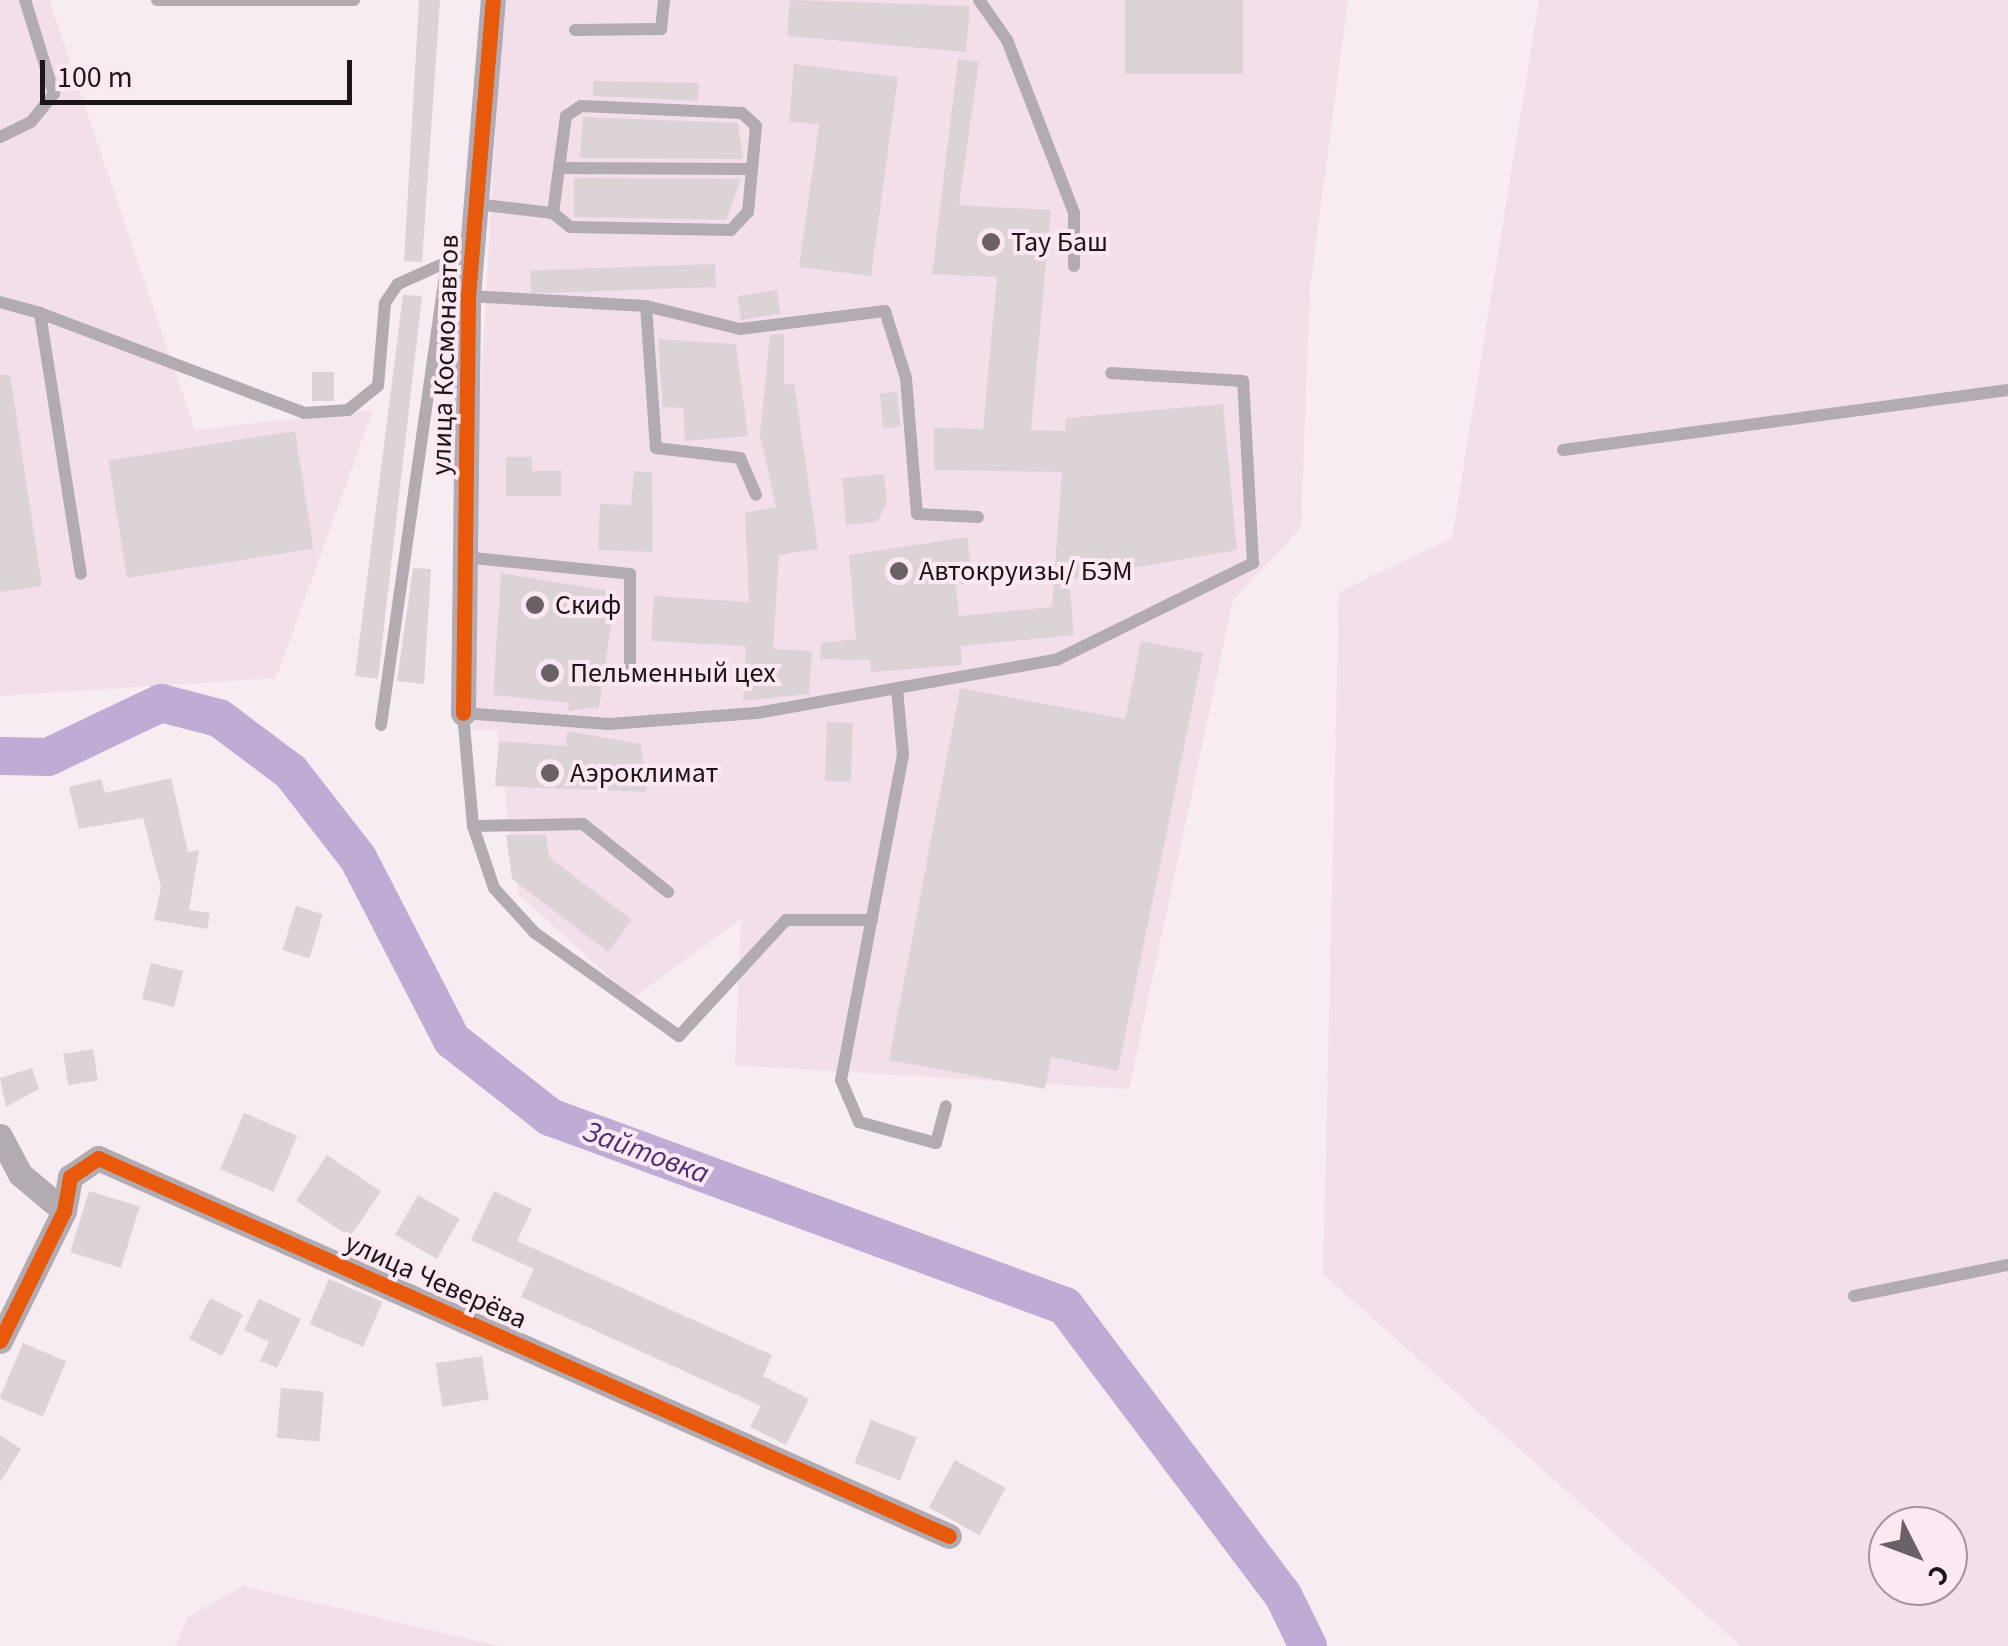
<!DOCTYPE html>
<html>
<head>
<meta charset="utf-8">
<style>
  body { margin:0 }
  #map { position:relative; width:2008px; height:1646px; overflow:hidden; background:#f7ecf2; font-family:"Source Sans 3",sans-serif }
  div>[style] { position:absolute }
  .built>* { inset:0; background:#f3dfea }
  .river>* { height:38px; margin:-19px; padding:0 19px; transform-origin:19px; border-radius:19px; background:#beacd5 }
  .building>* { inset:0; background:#dcd3d7; transform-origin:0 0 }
  .lane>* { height:12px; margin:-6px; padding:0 6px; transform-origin:6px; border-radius:6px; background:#b2abb2 }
  .street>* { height:25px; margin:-12.5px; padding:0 12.5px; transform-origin:12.5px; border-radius:12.5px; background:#b2abb2 }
  .cycleway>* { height:15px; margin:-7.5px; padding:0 7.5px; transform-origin:7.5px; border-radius:7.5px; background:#e8590c }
  .dots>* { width:28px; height:28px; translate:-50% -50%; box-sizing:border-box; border:5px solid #fbe8f3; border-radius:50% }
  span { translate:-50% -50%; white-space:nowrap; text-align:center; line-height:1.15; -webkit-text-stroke:8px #fbe8f3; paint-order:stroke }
  .poi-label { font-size:28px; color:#1c161a }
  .left { translate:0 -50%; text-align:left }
  .street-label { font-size:28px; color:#1c161a }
  .water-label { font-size:30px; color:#4d2f74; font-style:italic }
  .north { position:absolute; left:1868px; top:1506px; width:100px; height:100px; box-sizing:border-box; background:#fbe8f3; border:2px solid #a2949c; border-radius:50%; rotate:132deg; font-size:28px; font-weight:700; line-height:40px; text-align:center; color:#1c161a }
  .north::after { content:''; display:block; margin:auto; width:35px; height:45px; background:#696166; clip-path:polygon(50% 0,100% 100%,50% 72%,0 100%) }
  .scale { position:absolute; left:40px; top:60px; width:312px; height:45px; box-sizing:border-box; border:5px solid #1c161a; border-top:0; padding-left:12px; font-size:30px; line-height:35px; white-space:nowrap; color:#1c161a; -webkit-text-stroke:8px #fbe8f3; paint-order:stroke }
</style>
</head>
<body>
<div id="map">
  <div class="built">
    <div style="clip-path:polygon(0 0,49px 0,195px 430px,373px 410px,276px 678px,0 696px)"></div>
    <div style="clip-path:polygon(503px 0,1348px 0,1310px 289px,1301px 528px,1233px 600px,1129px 1089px,735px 1065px,741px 919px,633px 998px,518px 894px,497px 730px,461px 729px)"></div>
    <div style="clip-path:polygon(evenodd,1539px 0,2008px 0,2008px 1646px,1741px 1646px,1323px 1274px,1339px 592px,1452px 538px,1539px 0,1888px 1526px,1948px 1526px,1948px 1586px,1888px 1586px,1888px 1526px)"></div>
    <div style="clip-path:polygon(243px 1586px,499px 1646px,175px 1646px,188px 1617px)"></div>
  </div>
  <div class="river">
    <div style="left:0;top:756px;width:48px;rotate:1.2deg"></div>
    <div style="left:48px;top:757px;width:125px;rotate:-25.5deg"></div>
    <div style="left:161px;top:703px;width:60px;rotate:14.5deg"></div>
    <div style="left:219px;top:718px;width:90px;rotate:36.9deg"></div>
    <div style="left:291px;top:772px;width:109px;rotate:52.1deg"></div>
    <div style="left:358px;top:858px;width:205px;rotate:62.7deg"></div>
    <div style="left:452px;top:1040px;width:125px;rotate:38.2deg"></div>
    <div style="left:550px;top:1117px;width:549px;rotate:20.15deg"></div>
    <div style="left:1065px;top:1306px;width:362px;rotate:53deg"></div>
    <div style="left:1283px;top:1595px;width:57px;rotate:63.9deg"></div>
  </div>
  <div class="building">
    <div style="clip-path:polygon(419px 0,440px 0,422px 262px,404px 261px)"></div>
    <div style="clip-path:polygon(790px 0,970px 6px,966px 52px,787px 36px)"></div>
    <div style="left:1125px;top:0;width:118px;height:74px"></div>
    <div style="clip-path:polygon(958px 59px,979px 62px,959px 205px,1051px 210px,1031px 430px,1065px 431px,1066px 418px,1223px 404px,1237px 550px,1069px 579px,1074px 635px,961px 646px,962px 665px,871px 672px,870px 660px,820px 659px,821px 643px,856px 639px,849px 555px,967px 537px,974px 582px,956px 585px,959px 616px,1052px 607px,1062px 472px,934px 470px,934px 428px,983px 429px,997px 277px,932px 274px)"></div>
    <div style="clip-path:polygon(794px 64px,898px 77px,871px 276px,799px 267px,819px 124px,789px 122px)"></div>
    <div style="clip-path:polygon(593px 81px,699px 83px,698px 101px,593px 96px)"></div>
    <div style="clip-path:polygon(583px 117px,738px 123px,743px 159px,580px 158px)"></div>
    <div style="clip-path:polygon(574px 179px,580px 178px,741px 179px,726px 220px,574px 217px)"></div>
    <div style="left:715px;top:264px;width:23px;height:185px;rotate:88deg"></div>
    <div style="left:777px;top:290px;width:24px;height:40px;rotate:81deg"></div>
    <div style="clip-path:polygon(403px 295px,422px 296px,378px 679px,355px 676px)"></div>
    <div style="clip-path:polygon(784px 334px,784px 385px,794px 383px,818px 549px,779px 555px,773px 649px,812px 651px,809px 694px,743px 701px,746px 646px,651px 641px,654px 596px,749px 602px,745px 513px,776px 507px,760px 435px,770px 335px)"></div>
    <div style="clip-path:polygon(658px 339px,736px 344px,748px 436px,685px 441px,683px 408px,663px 407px)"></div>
    <div style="left:312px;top:372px;width:22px;height:29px"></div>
    <div style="clip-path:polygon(0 375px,10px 375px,42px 586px,0 592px)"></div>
    <div style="left:897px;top:392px;width:35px;height:17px;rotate:85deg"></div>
    <div style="left:295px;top:431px;width:119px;height:189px;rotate:81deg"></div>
    <div style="clip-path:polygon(506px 457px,532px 457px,532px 471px,561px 471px,561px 496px,506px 496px)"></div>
    <div style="clip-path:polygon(634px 471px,652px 472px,653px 552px,598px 550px,600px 504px,631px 505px)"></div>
    <div style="clip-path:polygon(884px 474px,887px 504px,877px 522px,846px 525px,842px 478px)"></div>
    <div style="clip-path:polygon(413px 568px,431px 569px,424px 684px,397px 681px)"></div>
    <div style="clip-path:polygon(501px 573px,616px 592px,599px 707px,568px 711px,569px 703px,493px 695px)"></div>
    <div style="clip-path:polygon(1141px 641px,1203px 653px,1118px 1071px,1051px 1057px,1045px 1089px,889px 1060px,960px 688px,1125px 719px)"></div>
    <div style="left:827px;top:722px;width:26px;height:59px;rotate:2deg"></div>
    <div style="clip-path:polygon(567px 731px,641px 744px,647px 792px,495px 786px,499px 741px,566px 746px)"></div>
    <div style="clip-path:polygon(171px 778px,188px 852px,199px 850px,189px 910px,210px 913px,207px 929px,154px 920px,161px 887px,143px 818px,79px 829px,69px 787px,101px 779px,105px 793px)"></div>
    <div style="clip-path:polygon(506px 835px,546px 835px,549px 857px,632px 920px,608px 952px,512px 879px)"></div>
    <div style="left:296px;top:906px;width:28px;height:46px;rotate:17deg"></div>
    <div style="left:151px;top:963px;width:33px;height:37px;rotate:14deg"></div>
    <div style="left:93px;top:1049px;width:32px;height:30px;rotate:81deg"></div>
    <div style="clip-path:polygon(32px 1068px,39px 1089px,6px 1107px,0 1078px)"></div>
    <div style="left:244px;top:1113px;width:58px;height:61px;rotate:23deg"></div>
    <div style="left:327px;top:1155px;width:65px;height:55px;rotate:34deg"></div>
    <div style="left:89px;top:1191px;width:53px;height:64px;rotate:17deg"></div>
    <div style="clip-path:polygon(494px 1191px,532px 1209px,517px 1241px,772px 1355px,763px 1376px,809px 1399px,786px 1445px,750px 1427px,761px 1406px,521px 1297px,534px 1269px,471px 1240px)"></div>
    <div style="left:418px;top:1195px;width:48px;height:46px;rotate:30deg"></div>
    <div style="left:329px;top:1279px;width:58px;height:49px;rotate:23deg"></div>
    <div style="left:210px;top:1298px;width:37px;height:46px;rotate:27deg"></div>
    <div style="clip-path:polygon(259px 1299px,301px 1319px,277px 1368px,260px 1361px,269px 1342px,244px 1330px)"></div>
    <div style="left:23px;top:1343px;width:47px;height:60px;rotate:23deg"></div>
    <div style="left:482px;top:1356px;width:44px;height:47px;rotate:81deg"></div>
    <div style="left:281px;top:1388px;width:43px;height:50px;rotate:5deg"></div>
    <div style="left:871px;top:1420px;width:49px;height:46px;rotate:21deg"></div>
    <div style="clip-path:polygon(0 1435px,21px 1449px,0 1482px)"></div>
    <div style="left:955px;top:1460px;width:58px;height:54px;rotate:29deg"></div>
  </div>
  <div class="lane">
    <div style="left:157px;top:0;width:197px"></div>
    <div style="left:979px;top:0;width:49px;rotate:55deg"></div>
    <div style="left:1007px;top:40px;width:186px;rotate:68.8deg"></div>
    <div style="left:1074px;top:213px;width:53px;rotate:90deg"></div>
    <div style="left:575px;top:30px;width:86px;rotate:-0.7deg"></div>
    <div style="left:661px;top:29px;width:29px;rotate:-84deg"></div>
    <div style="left:0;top:137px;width:34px;rotate:-26deg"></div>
    <div style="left:31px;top:122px;width:36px;rotate:-51deg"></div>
    <div style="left:54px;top:94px;width:98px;rotate:-107.1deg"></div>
    <div style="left:559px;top:168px;width:193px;rotate:0.3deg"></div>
    <div style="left:476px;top:204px;width:78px;rotate:6.7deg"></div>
    <div style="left:553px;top:213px;width:22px;rotate:39deg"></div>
    <div style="left:570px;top:227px;width:161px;rotate:1.1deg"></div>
    <div style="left:731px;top:230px;width:25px;rotate:-47deg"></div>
    <div style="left:748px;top:212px;width:86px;rotate:-84.7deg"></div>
    <div style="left:756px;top:126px;width:19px;rotate:-137deg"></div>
    <div style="left:742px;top:113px;width:161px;rotate:-177.5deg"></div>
    <div style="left:581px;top:106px;width:18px;rotate:146deg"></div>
    <div style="left:566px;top:116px;width:98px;rotate:97.6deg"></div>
    <div style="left:468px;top:296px;width:178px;rotate:3.2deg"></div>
    <div style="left:646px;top:306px;width:142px;rotate:86deg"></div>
    <div style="left:656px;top:448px;width:85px;rotate:6.8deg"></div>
    <div style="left:740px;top:458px;width:40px;rotate:66.6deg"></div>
    <div style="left:0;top:302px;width:41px;rotate:15.4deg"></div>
    <div style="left:40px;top:313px;width:264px;rotate:81.1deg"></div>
    <div style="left:646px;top:306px;width:97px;rotate:13.7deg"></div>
    <div style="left:740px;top:329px;width:146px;rotate:-7.1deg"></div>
    <div style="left:885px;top:311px;width:70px;rotate:72.6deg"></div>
    <div style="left:906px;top:378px;width:136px;rotate:85.4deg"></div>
    <div style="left:917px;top:514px;width:61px;rotate:2.8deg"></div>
    <div style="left:40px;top:313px;width:282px;rotate:20.7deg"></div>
    <div style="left:304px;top:413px;width:44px;rotate:-3.9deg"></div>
    <div style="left:348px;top:410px;width:38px;rotate:-39deg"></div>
    <div style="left:378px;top:386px;width:83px;rotate:-85.2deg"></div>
    <div style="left:385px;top:303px;width:23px;rotate:-56deg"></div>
    <div style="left:398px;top:284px;width:54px;rotate:-24.2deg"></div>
    <div style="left:1563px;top:450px;width:449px;rotate:-7.7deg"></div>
    <div style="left:464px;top:557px;width:167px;rotate:5.8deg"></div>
    <div style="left:630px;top:574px;width:91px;rotate:90deg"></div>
    <div style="left:897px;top:689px;width:66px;rotate:84.8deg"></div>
    <div style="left:903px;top:755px;width:331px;rotate:100.8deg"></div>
    <div style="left:841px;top:1080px;width:46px;rotate:66.8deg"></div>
    <div style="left:859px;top:1122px;width:80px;rotate:15.3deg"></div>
    <div style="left:936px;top:1143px;width:38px;rotate:-75deg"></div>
    <div style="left:381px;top:725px;width:468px;rotate:-81.9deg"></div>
    <div style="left:447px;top:262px;width:27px;rotate:-24deg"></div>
    <div style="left:473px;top:826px;width:110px;rotate:-1deg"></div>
    <div style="left:583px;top:824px;width:109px;rotate:38.7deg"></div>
    <div style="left:872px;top:920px;width:86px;rotate:180deg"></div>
    <div style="left:786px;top:920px;width:158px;rotate:132.7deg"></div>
    <div style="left:679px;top:1036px;width:178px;rotate:-144.4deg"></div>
    <div style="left:534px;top:932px;width:59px;rotate:-132.3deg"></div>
    <div style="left:494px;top:888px;width:65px;rotate:-108.7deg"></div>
    <div style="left:473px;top:826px;width:113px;rotate:-95.1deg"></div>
    <div style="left:463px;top:713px;width:146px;rotate:4.3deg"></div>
    <div style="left:609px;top:724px;width:148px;rotate:-4.3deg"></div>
    <div style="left:757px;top:713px;width:304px;rotate:-10.1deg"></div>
    <div style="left:1056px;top:660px;width:220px;rotate:-26.2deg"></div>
    <div style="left:1253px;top:563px;width:182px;rotate:-93.1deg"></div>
    <div style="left:1243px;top:381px;width:132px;rotate:-176.5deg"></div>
    <div style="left:1854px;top:1296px;width:157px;rotate:-11.4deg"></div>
  </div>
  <div class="street">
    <div style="left:463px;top:713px;width:417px;rotate:-89.3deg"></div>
    <div style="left:468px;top:296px;width:297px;rotate:-85.2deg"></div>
    <div style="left:0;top:1136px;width:43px;rotate:62.2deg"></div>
    <div style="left:20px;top:1174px;width:57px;rotate:40.1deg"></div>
    <div style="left:0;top:1341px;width:145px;rotate:-63.8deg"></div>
    <div style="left:64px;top:1211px;width:35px;rotate:-80deg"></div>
    <div style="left:70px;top:1177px;width:34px;rotate:-34deg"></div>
    <div style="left:98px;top:1158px;width:931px;rotate:23.95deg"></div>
  </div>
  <div class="cycleway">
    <div style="left:463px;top:713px;width:417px;rotate:-89.3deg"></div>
    <div style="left:468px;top:296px;width:297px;rotate:-85.2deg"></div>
    <div style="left:0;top:1341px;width:145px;rotate:-63.8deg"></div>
    <div style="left:64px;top:1211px;width:35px;rotate:-80deg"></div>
    <div style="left:70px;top:1177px;width:34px;rotate:-34deg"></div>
    <div style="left:98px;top:1158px;width:931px;rotate:23.95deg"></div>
  </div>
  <div class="dots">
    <div style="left:991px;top:242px;background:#696166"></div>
    <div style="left:899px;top:571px;background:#696166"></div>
    <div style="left:535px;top:605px;background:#696166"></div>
    <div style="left:550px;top:673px;background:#696166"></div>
    <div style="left:550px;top:773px;background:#696166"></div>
  </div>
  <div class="poi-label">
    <span class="left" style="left:1011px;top:242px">Тау Баш</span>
    <span class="left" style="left:919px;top:571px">Автокруизы/ БЭМ</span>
    <span class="left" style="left:555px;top:605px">Скиф</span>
    <span class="left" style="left:570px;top:673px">Пельменный цех</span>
    <span class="left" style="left:570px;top:773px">Аэроклимат</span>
  </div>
  <div class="street-label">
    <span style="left:445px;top:355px;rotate:-88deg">улица Космонавтов</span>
    <span style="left:436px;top:1281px;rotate:24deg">улица Чеверёва</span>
  </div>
  <div class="water-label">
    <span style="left:646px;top:1153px;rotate:20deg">Зайтовка</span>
  </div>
  <div class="north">С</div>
  <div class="scale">100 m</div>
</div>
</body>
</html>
